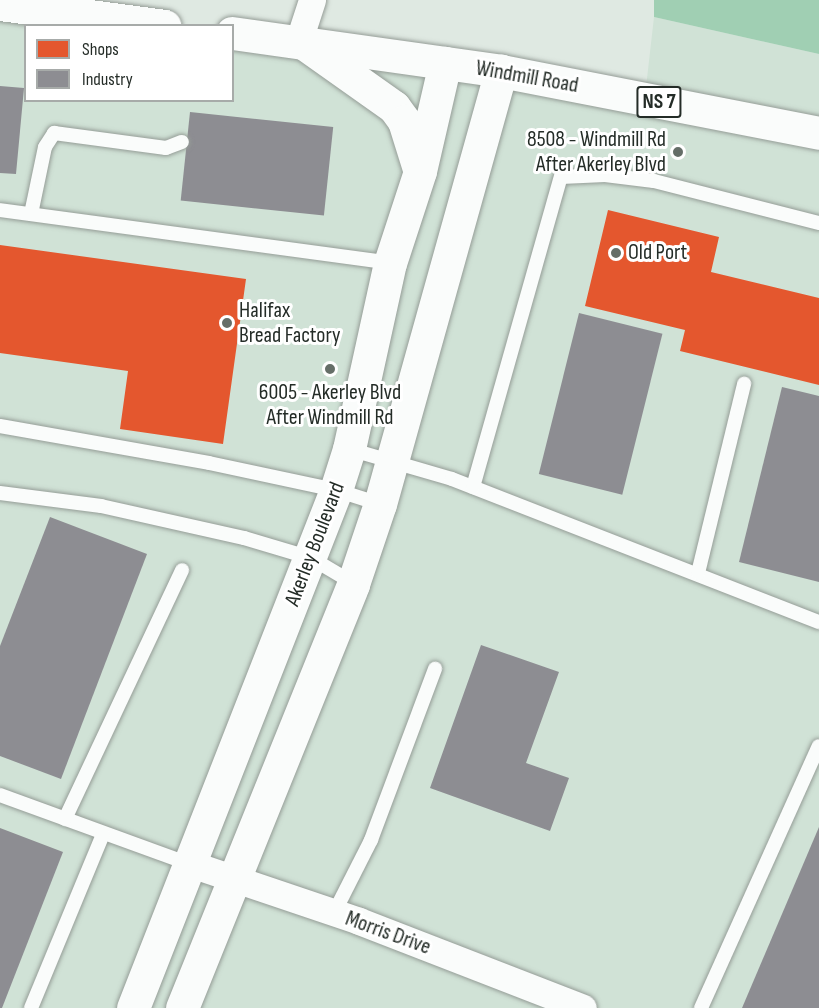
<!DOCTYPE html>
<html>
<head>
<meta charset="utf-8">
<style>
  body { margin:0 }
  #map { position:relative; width:819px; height:1008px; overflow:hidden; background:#dfe9e2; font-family:"Sofia Sans Condensed",sans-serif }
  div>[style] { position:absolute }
  .built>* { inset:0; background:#d0e2d6 }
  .forest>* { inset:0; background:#a0cfb3 }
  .shops>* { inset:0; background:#e4572e }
  .industry>* { inset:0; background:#8d8d92; transform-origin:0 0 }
  .roads { filter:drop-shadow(0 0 2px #959d97) drop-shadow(0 0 2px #959d97) }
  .lane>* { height:14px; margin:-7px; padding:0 7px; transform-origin:7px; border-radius:7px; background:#fafcfb }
  .street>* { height:27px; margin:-13.5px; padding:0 13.5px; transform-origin:13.5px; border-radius:13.5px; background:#fafcfb }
  .primary>* { height:33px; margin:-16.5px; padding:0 16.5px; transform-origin:16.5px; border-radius:16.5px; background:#fafcfb }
  .dots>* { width:16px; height:16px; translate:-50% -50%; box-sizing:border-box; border:3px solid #fff; border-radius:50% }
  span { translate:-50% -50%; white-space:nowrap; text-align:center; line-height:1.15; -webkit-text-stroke:6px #fff; paint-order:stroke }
  .shield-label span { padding:2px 4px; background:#fff; border:2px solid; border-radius:4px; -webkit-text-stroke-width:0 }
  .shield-label { font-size:21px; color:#242c27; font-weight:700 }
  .street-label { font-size:22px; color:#242c27 }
  .poi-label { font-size:22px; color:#242c27 }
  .right { translate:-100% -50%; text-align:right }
  .left { translate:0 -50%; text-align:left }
  .legend { position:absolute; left:24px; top:24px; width:210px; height:78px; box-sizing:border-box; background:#fff; border:2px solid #a7aba9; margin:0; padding:8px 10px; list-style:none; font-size:18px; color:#242c27 }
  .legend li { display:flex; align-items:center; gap:12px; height:30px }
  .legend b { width:30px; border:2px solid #a7aba9 }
</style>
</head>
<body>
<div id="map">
  <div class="built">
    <div style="clip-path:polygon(0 0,166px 25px,26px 26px,26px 100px,232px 100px,233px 36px,645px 96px,654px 17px,819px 54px,819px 1008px,0 1008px)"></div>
  </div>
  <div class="forest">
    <div style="clip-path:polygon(654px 0,819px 0,819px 54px,654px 17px)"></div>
  </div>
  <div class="shops">
    <div style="clip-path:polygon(608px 210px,719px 237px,711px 272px,819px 298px,819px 385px,680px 351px,685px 330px,585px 306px)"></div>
    <div style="clip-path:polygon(0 245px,246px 279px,223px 444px,120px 429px,128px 371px,0 353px)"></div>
  </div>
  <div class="industry">
    <div style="clip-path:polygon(0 86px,24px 88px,16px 174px,0 173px)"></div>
    <div style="left:190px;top:112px;width:144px;height:89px;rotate:6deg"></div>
    <div style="left:579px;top:313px;width:86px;height:166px;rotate:14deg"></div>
    <div style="clip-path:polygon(782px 387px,819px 396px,819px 582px,739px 562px)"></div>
    <div style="clip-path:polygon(50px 517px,147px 554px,61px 779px,0 756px,0 646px)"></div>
    <div style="clip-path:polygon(481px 645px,559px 672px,526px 763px,569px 778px,550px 831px,430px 788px)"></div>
    <div style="clip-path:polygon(819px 827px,819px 1008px,742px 1008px)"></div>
    <div style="clip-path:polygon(0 828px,63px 852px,2px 1008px,0 1008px)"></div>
  </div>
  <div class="roads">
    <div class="lane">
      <div style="left:0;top:210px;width:394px;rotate:7.7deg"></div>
      <div style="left:31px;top:214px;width:68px;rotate:-78.2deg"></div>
      <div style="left:45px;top:147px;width:17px;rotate:-57deg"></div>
      <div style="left:54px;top:133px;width:113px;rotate:7.6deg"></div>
      <div style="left:166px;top:148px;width:17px;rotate:-21deg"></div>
      <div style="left:0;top:426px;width:212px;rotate:10deg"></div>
      <div style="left:209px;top:463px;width:130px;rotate:12deg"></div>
      <div style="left:336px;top:490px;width:46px;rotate:17.7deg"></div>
      <div style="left:349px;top:449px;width:107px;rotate:16.2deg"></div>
      <div style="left:452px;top:479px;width:394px;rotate:21.3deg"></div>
      <div style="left:473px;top:487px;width:322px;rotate:-74.2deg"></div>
      <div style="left:561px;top:177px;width:44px;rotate:-2.6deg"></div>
      <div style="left:605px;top:175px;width:49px;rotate:7deg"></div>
      <div style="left:654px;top:181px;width:170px;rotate:14.3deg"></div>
      <div style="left:0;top:493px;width:102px;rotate:7.3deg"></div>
      <div style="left:101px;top:506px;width:147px;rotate:12.6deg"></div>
      <div style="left:244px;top:538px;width:70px;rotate:16.6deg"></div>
      <div style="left:311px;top:558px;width:49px;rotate:30.8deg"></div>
      <div style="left:698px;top:573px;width:195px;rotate:-76.3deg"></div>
      <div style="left:0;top:795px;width:202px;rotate:20deg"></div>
      <div style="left:65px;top:819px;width:275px;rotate:-64.8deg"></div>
      <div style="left:334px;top:913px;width:82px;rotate:-63.1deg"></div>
      <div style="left:371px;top:840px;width:183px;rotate:-69.5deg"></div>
      <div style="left:31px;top:1008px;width:188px;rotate:-67.5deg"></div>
      <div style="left:701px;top:1008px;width:287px;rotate:-65.8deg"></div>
    </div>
    <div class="street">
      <div style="left:299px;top:40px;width:42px;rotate:-72deg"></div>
      <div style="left:191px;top:864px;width:177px;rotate:18.7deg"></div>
      <div style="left:359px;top:921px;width:240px;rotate:21.2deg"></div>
    </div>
    <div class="primary">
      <div style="left:0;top:4px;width:166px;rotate:7.6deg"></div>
      <div style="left:232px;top:33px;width:272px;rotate:8deg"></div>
      <div style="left:501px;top:71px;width:324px;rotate:11deg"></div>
      <div style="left:305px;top:44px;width:109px;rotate:35.3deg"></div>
      <div style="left:394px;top:107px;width:17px;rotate:54deg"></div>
      <div style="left:404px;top:121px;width:50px;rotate:72.6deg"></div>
      <div style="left:133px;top:1008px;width:556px;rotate:-68.6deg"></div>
      <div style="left:336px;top:490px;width:43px;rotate:-72.4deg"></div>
      <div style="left:349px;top:449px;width:190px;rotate:-77.6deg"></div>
      <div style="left:390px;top:263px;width:97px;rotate:-71.9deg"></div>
      <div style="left:420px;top:171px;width:111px;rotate:-77deg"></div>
      <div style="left:182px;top:1008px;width:457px;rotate:-68deg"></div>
      <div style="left:353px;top:584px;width:84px;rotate:-71.4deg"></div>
      <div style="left:380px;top:504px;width:450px;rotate:-74.4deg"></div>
    </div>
  </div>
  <div class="dots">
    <div style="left:678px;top:152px;background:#656e68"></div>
    <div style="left:616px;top:253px;background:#656e68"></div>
    <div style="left:227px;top:323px;background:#656e68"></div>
    <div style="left:330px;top:369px;background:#656e68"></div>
  </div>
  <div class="shield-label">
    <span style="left:659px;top:102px">NS 7</span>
  </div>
  <div class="street-label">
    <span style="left:527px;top:77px;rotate:10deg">Windmill Road</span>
    <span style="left:315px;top:544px;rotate:-69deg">Akerley Boulevard</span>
    <span style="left:388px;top:933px;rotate:20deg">Morris Drive</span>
  </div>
  <div class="poi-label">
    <span class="right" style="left:666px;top:152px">8508 - Windmill Rd<br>After Akerley Blvd</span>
    <span class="left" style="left:628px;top:253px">Old Port</span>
    <span class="left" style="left:239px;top:323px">Halifax<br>Bread Factory</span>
    <span style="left:330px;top:405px">6005 - Akerley Blvd<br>After Windmill Rd</span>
  </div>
  <ul class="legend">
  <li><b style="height:16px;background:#e4572e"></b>Shops</li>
  <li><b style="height:16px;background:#8d8d92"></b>Industry</li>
  </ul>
</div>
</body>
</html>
